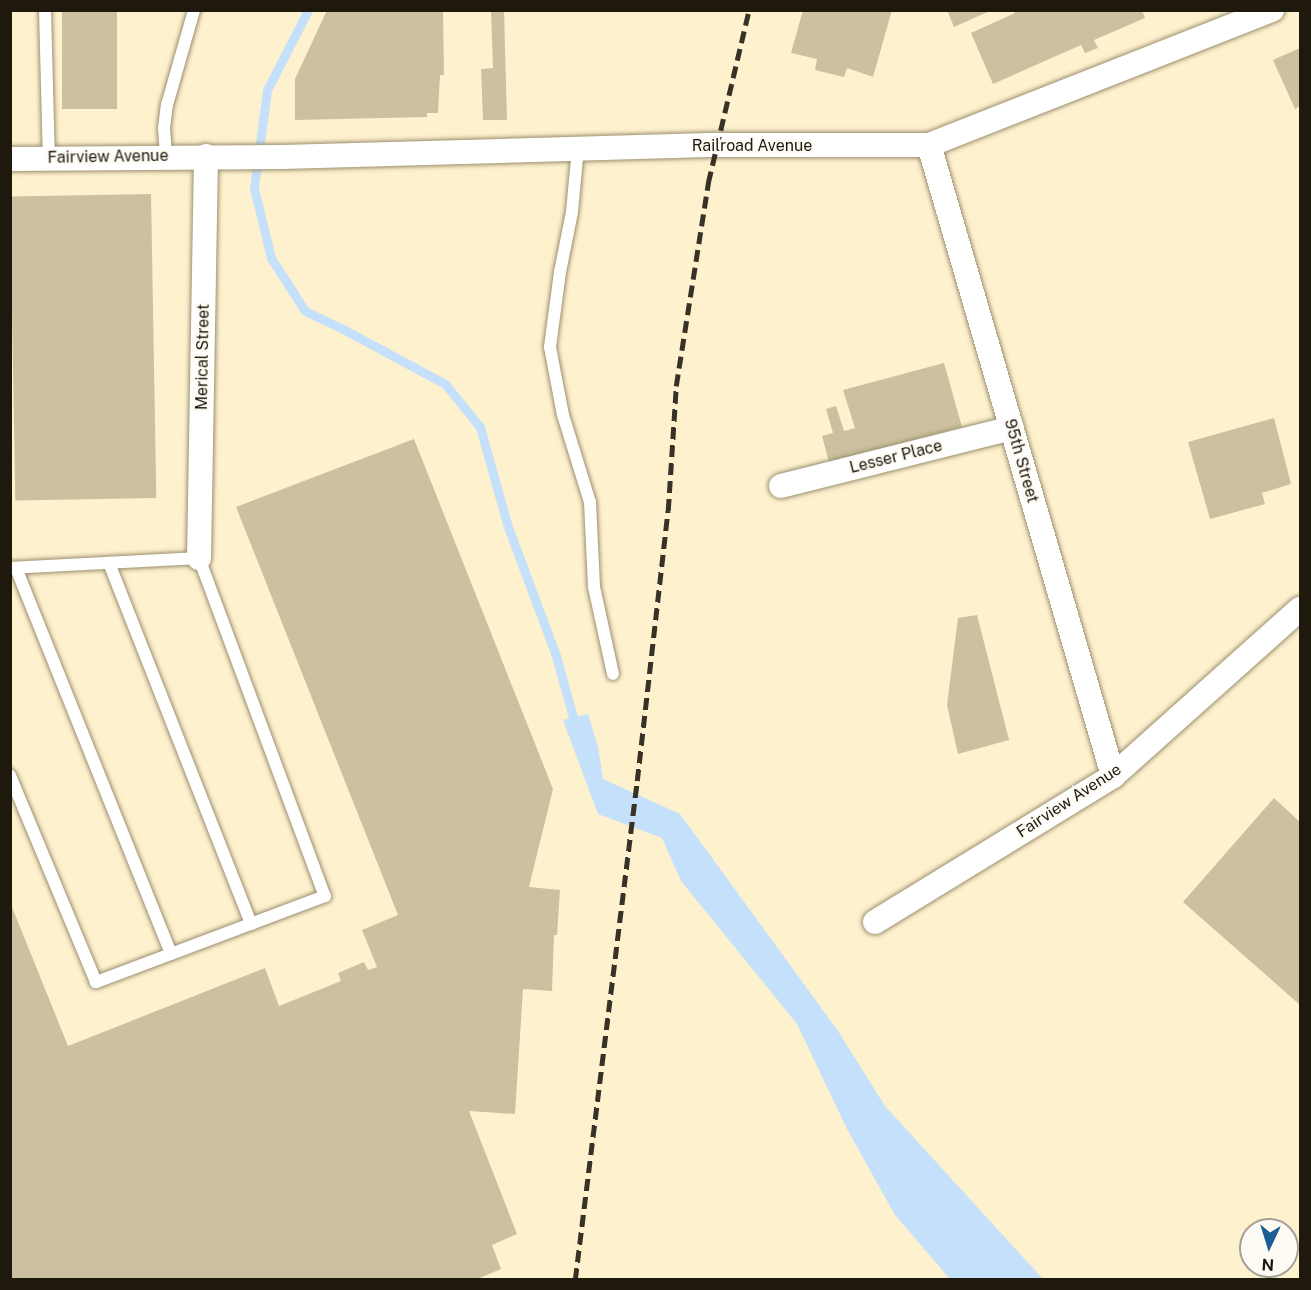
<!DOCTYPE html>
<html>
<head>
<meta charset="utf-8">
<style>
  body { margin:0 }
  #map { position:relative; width:1311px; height:1290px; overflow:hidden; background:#fefbf4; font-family:"Public Sans",sans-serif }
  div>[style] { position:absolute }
  .built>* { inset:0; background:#fef1ce }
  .water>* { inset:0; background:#c5e0fa }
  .stream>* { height:9px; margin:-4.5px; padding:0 4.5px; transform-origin:4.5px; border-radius:4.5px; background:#c5e0fa }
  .building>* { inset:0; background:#ccc0a0; transform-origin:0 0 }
  .roads { filter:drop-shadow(0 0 2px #9b8f6e) drop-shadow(0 0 2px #9b8f6e) }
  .lane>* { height:12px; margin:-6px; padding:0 6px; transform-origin:6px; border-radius:6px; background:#fff }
  .street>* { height:24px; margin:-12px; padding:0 12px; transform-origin:12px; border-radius:12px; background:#fff }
  .rail>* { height:4.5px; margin-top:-2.25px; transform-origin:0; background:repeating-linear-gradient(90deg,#373225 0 12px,transparent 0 18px) }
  span { translate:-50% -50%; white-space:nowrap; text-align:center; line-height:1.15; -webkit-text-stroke:4.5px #fefbf4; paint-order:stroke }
  .street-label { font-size:16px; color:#1e190c }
  .frame { position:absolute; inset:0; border:12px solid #1e190c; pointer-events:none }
  .north { position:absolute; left:1239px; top:1218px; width:60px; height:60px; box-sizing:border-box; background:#fefbf4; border:2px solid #a4a197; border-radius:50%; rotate:184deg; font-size:16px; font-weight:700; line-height:24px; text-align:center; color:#1e190c }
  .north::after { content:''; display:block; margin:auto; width:21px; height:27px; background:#1c5e94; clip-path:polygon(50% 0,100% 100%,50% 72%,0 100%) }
</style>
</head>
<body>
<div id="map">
  <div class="built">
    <div style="clip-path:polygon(evenodd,10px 11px,1300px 11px,1300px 1279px,11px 1279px,10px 11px,1251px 1230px,1287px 1230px,1287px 1266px,1251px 1266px,1251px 1230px)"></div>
  </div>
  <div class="water">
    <div style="clip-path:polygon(588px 714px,598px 747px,603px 779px,680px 814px,838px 1031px,885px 1106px,1043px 1279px,950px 1279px,895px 1215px,847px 1129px,797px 1024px,681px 881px,662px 838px,598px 814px,563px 720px)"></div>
  </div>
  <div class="stream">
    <div style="left:308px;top:10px;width:90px;rotate:117.1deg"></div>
    <div style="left:267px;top:90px;width:99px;rotate:97.6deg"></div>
    <div style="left:254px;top:188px;width:72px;rotate:76.3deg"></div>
    <div style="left:271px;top:258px;width:63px;rotate:57.3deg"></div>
    <div style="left:305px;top:311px;width:42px;rotate:25.3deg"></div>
    <div style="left:343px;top:329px;width:116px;rotate:28.3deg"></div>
    <div style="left:445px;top:384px;width:55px;rotate:50.9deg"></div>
    <div style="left:480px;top:427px;width:101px;rotate:74.4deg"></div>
    <div style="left:507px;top:524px;width:141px;rotate:69.6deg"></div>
    <div style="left:556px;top:656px;width:75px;rotate:74.5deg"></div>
  </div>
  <div class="building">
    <div style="left:62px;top:10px;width:55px;height:99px"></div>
    <div style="clip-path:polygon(327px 10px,443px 10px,444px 75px,440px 75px,438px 113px,427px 113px,427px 117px,295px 120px,295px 79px)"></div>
    <div style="clip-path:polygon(491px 10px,504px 10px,507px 120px,483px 120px,481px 69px,493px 68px)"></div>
    <div style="clip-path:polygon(803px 10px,892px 10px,873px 77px,847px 68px,844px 77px,815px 70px,817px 59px,791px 53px)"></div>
    <div style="clip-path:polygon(947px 10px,992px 10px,954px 27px)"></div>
    <div style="clip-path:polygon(1014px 10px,1142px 10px,1145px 18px,1094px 40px,1098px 48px,1085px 53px,1081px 45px,993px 84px,971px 33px,1015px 13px)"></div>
    <div style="clip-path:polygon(1300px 48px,1300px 106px,1295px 109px,1273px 60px)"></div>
    <div style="left:151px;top:194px;width:304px;height:141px;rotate:89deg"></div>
    <div style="clip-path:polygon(944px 363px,962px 427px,829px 462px,822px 436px,833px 433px,826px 409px,836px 406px,844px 431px,855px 428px,843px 390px)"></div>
    <div style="clip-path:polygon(1274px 418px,1291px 484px,1262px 493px,1265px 504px,1210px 519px,1188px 442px)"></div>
    <div style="clip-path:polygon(414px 439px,553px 789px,529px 887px,560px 890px,557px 935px,554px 935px,552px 991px,523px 989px,515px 1114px,469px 1111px,517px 1234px,492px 1245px,501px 1269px,475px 1280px,10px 1280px,10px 902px,68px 1046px,265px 968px,279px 1006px,341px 981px,338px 973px,364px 962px,368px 970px,377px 967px,362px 930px,398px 915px,236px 507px)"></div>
    <div style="clip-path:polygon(977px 615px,1009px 740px,958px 754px,947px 705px,958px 618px)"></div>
    <div style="clip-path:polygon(1274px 798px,1300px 822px,1300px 1005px,1183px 902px)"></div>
  </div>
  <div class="roads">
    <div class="lane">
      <div style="left:45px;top:10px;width:149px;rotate:88.5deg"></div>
      <div style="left:578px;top:148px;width:64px;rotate:95.4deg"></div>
      <div style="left:572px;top:212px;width:61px;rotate:101.3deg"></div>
      <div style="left:560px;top:272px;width:76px;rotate:97.6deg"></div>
      <div style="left:550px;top:347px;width:69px;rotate:79.2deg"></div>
      <div style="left:563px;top:415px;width:91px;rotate:72.8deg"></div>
      <div style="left:590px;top:502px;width:85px;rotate:87.3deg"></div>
      <div style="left:594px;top:587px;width:89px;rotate:77.7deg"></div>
      <div style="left:166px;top:156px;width:28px;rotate:-94deg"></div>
      <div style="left:164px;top:128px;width:23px;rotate:-83deg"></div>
      <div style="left:167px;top:105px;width:99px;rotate:-74.1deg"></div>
      <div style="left:109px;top:563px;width:388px;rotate:68.5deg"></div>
      <div style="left:10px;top:568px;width:189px;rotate:-3deg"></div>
      <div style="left:199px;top:558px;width:361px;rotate:69.6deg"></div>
      <div style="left:325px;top:896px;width:245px;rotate:159.4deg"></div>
      <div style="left:96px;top:982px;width:224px;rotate:-112.6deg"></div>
      <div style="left:16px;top:568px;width:416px;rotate:68.1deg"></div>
    </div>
    <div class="street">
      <div style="left:929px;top:145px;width:657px;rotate:73.74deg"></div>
      <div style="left:10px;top:159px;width:272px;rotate:-0.4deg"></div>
      <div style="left:282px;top:157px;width:435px;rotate:-1.6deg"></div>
      <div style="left:717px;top:145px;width:212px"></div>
      <div style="left:929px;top:145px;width:369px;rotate:-21.5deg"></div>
      <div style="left:781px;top:486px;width:238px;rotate:-14.1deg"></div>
      <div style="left:199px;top:558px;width:402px;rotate:-89deg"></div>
      <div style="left:875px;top:922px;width:279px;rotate:-31.5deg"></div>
      <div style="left:1113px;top:776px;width:251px;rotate:-41.8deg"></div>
    </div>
  </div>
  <div class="rail">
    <div style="left:575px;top:1280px;width:503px;rotate:-82.92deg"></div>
    <div style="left:637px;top:781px;width:272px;rotate:-83.5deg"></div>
    <div style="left:668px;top:511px;width:125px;rotate:-86.3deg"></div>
    <div style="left:676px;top:386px;width:206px;rotate:-81deg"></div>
    <div style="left:708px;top:183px;width:178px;rotate:-76.7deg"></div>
  </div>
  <div class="street-label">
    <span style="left:752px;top:146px">Railroad Avenue</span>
    <span style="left:108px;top:157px;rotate:-1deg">Fairview Avenue</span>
    <span style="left:203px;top:357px;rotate:-89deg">Merical Street</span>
    <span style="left:896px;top:457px;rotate:-14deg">Lesser Place</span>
    <span style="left:1021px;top:461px;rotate:74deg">95th Street</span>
    <span style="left:1069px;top:801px;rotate:-33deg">Fairview Avenue</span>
  </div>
  <div class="frame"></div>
  <div class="north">N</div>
</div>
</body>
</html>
